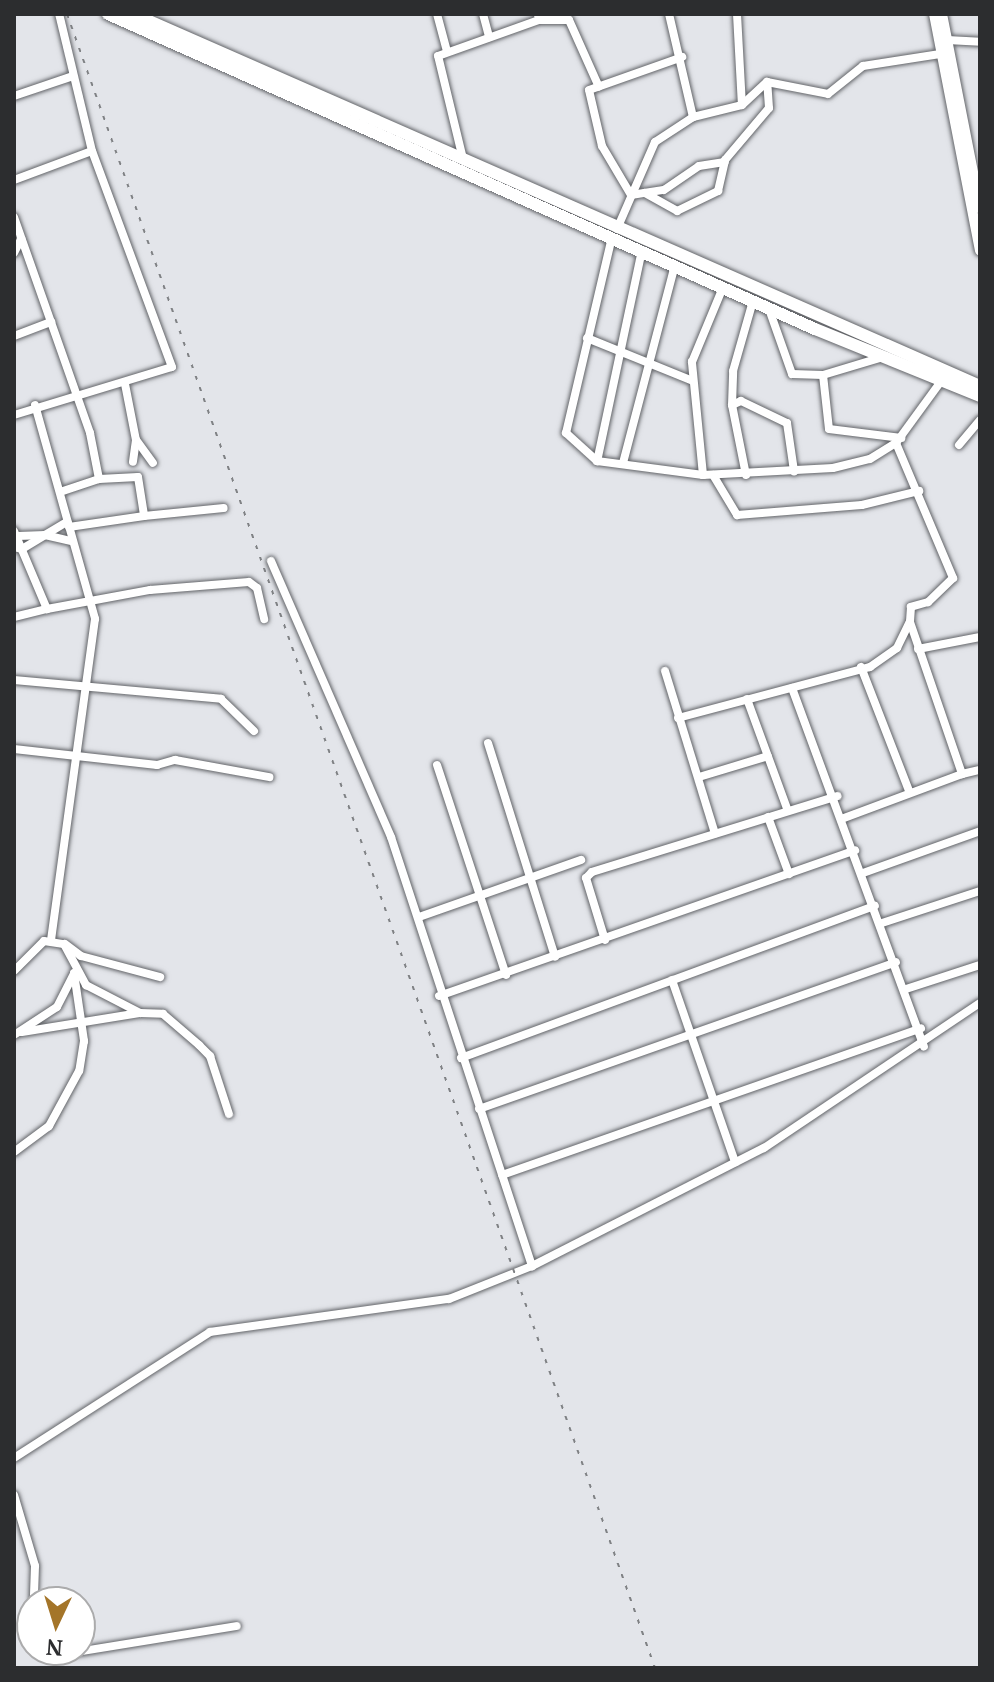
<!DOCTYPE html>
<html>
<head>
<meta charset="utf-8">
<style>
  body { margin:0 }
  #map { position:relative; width:994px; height:1682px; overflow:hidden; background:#e3e5ea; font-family:"PT Serif",serif }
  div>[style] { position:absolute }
  .roads { filter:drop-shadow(0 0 2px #626468) drop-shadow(0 0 2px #626468) }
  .minor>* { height:8px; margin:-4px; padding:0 4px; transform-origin:4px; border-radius:4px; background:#fff }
  .major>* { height:10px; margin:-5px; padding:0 5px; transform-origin:5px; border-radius:5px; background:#fff }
  .highway>* { height:12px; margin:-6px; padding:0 6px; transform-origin:6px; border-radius:6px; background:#fff }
  .rail>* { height:2px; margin-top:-1px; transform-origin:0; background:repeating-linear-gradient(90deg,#7f8184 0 4px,transparent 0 12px) }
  span { translate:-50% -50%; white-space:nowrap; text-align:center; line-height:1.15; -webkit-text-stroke:6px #fff; paint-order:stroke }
  .frame { position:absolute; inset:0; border:16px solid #2c2d2f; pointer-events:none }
  .north { position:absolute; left:16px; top:1586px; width:80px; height:80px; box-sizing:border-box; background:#fff; border:2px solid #ababac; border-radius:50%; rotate:184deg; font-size:22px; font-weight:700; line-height:32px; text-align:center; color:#2c2d2f }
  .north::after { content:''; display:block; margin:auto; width:28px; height:36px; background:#a47529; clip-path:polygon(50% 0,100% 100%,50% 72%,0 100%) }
</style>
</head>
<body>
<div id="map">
  <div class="roads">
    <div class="minor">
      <div style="left:437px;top:14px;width:38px;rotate:75deg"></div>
      <div style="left:483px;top:14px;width:24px;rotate:75deg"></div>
      <div style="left:669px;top:14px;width:106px;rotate:76.9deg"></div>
      <div style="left:737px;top:14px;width:91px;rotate:86.9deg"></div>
      <div style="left:538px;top:15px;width:1px;rotate:-90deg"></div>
      <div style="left:947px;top:40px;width:33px;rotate:3deg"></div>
      <div style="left:767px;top:82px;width:62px;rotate:11.1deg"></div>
      <div style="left:828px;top:94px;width:45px;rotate:-38.7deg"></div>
      <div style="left:863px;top:66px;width:78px;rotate:-8.9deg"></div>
      <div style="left:14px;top:96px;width:62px;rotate:-18.7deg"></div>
      <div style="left:463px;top:159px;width:106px;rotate:-103.6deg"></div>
      <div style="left:438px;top:56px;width:107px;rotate:-19.6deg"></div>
      <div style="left:539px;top:20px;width:30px"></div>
      <div style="left:569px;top:20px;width:73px;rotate:65.9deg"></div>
      <div style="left:14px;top:180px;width:83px;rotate:-20.4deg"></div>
      <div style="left:645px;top:193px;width:37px;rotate:29deg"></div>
      <div style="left:677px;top:211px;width:46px;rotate:-26deg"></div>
      <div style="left:718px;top:191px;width:32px;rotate:-77deg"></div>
      <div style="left:725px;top:160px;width:68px;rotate:-49.8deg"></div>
      <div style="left:769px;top:108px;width:26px;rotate:-94deg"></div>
      <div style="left:631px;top:195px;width:57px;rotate:-120.6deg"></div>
      <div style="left:602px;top:146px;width:57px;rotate:-103.1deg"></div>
      <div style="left:589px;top:90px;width:99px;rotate:-19.5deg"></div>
      <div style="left:631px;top:195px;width:33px;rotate:-9deg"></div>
      <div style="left:664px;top:190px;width:42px;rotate:-34.4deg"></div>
      <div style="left:699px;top:166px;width:26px;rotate:-9deg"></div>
      <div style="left:14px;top:217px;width:229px;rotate:70.6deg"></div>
      <div style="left:90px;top:433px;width:47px;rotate:78.9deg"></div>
      <div style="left:617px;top:229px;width:95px;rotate:-66.4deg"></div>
      <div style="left:655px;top:142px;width:45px;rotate:-33.3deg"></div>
      <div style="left:693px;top:117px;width:50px;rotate:-13.8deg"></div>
      <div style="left:742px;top:105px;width:34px;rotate:-43deg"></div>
      <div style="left:642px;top:250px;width:216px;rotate:102deg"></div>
      <div style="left:597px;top:461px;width:107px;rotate:7.5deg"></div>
      <div style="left:703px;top:475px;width:130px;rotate:-3.1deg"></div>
      <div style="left:833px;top:468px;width:38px;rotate:-14deg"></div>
      <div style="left:870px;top:459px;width:31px;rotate:-32deg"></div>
      <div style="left:896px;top:443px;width:78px;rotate:-53.9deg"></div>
      <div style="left:14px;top:253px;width:16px;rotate:-63deg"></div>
      <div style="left:769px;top:309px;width:69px;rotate:70.5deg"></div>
      <div style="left:792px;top:374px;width:31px;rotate:2deg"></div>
      <div style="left:823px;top:375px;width:63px;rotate:-16.7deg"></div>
      <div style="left:14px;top:336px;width:40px;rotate:-21deg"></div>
      <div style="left:587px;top:338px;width:114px;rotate:22.1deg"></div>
      <div style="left:823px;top:375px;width:54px;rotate:83.7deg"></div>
      <div style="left:829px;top:429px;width:73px;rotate:7.1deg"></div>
      <div style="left:125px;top:384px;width:57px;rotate:78.9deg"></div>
      <div style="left:136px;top:440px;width:22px;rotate:98deg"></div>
      <div style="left:35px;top:405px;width:222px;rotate:74.3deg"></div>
      <div style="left:95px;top:619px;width:323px;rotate:97.8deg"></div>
      <div style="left:732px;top:405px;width:10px;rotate:-24deg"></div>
      <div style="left:741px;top:401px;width:51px;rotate:25.6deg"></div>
      <div style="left:787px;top:423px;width:49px;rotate:81.7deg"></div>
      <div style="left:14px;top:415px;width:165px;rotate:-16.9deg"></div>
      <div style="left:172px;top:367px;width:230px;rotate:-110.3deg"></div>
      <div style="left:92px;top:151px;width:141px;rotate:-103.5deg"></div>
      <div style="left:137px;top:441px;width:27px;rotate:54deg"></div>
      <div style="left:896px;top:443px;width:147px;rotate:67.1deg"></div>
      <div style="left:953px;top:578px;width:35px;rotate:136deg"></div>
      <div style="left:928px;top:602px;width:18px;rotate:164deg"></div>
      <div style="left:911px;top:607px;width:15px;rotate:94deg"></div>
      <div style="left:910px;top:622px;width:161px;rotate:71.1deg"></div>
      <div style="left:962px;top:774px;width:18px;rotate:-13deg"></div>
      <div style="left:959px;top:445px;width:33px;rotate:-50deg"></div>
      <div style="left:597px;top:461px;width:42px;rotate:-137.9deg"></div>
      <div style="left:566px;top:433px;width:201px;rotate:-76.8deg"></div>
      <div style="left:623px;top:463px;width:205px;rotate:-75.3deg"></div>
      <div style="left:703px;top:475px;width:114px;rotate:-95.6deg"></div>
      <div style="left:692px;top:362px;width:81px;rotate:-67.5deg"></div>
      <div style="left:713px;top:475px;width:47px;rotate:59deg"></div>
      <div style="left:737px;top:515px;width:125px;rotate:-4.6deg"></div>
      <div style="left:862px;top:505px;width:59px;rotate:-13.8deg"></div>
      <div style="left:746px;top:475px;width:71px;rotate:-101.3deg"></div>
      <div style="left:732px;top:405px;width:34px;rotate:-88deg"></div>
      <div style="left:733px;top:371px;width:73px;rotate:-74.1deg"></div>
      <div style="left:60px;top:492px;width:41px;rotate:-18.4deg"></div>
      <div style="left:99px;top:479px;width:39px;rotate:-3deg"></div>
      <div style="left:138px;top:477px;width:39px;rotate:81deg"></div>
      <div style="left:144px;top:516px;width:80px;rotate:-5.7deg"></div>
      <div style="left:69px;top:527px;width:76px;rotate:-8.3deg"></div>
      <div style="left:14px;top:531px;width:85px;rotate:67.1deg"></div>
      <div style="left:47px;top:609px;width:105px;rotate:-10.5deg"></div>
      <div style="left:150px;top:590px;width:99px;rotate:-4.6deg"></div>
      <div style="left:249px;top:582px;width:10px;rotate:37deg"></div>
      <div style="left:257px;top:588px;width:32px;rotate:77deg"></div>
      <div style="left:18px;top:536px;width:27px;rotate:-2deg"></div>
      <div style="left:45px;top:535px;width:26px;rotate:-31deg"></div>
      <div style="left:14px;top:547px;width:8px;rotate:14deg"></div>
      <div style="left:22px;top:549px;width:27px;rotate:-31deg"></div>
      <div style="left:45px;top:535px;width:27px;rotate:13deg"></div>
      <div style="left:271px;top:561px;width:301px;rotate:66.5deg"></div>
      <div style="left:391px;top:837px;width:452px;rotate:71.8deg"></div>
      <div style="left:14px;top:617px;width:34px;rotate:-14deg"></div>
      <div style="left:918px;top:649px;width:63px;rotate:-11deg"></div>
      <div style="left:861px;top:667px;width:133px;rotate:68.8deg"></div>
      <div style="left:665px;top:671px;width:170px;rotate:72.9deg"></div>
      <div style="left:14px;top:680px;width:208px;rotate:5.2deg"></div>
      <div style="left:221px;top:699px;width:46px;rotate:44.1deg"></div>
      <div style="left:792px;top:688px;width:382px;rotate:69.8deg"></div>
      <div style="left:747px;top:699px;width:119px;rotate:69.9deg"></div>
      <div style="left:678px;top:718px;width:199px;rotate:-14.9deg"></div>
      <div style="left:870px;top:667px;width:33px;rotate:-35deg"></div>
      <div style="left:897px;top:648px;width:28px;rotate:-64deg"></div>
      <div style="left:488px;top:743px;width:224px;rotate:72.6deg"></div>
      <div style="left:14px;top:749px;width:144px;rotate:6.4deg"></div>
      <div style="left:157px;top:765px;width:19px;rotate:-16deg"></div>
      <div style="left:175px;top:760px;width:96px;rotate:10.3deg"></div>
      <div style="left:437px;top:765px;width:221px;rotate:71.8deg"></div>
      <div style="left:699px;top:777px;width:72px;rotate:-16.9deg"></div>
      <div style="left:768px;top:817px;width:61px;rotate:69.8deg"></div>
      <div style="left:844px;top:818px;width:126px;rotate:-20.4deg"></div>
      <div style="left:863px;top:873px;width:124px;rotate:-19.7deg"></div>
      <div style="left:419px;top:917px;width:172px;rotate:-19.4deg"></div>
      <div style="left:882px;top:923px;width:103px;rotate:-18.1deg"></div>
      <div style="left:605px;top:940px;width:65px;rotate:-107deg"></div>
      <div style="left:586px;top:878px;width:8px;rotate:-45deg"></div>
      <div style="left:592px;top:872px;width:257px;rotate:-17.2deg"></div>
      <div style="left:65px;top:944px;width:20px;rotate:37deg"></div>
      <div style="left:81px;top:956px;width:82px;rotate:14.9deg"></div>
      <div style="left:14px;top:971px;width:42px;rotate:-45deg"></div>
      <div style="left:44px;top:941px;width:20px;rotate:9deg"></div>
      <div style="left:64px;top:944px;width:47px;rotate:61.8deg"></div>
      <div style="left:86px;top:985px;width:61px;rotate:27.4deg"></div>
      <div style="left:140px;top:1013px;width:23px;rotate:2deg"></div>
      <div style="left:163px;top:1014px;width:48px;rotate:40.7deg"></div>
      <div style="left:199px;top:1045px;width:16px;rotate:45deg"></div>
      <div style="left:210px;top:1056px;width:61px;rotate:71.9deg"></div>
      <div style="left:672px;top:980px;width:193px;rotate:70.9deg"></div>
      <div style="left:906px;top:989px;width:78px;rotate:-18deg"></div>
      <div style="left:439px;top:996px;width:441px;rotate:-19.3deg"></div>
      <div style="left:22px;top:1032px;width:119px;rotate:-9.2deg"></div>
      <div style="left:14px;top:1035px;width:51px;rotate:-33.1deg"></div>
      <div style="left:57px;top:1007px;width:38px;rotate:-63deg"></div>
      <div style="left:74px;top:973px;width:69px;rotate:81.6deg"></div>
      <div style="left:84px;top:1041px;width:30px;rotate:99deg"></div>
      <div style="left:79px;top:1071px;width:63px;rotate:118.6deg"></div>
      <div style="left:49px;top:1126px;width:44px;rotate:143.4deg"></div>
      <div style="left:461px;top:1058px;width:441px;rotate:-20.2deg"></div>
      <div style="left:479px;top:1109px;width:442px;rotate:-19.4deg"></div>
      <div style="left:502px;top:1175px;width:444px;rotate:-19.3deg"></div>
      <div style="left:14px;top:1458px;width:233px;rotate:-32.7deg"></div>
      <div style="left:210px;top:1332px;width:241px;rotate:-7.9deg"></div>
      <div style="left:449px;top:1299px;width:89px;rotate:-21.7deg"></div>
      <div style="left:532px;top:1266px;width:260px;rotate:-27deg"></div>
      <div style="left:764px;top:1148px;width:260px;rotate:-33.9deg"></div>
      <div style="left:14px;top:1495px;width:74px;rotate:73.5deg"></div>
      <div style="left:35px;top:1566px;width:36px;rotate:92deg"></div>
      <div style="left:32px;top:1628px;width:14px;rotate:90deg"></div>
      <div style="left:40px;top:1650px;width:19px;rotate:16deg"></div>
      <div style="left:58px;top:1655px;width:181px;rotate:-9.2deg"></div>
    </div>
    <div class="major">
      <div style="left:934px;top:14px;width:241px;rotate:79deg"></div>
      <div style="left:942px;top:14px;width:198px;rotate:78.9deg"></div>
    </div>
    <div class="highway">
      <div style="left:108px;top:14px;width:774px;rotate:24.02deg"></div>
      <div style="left:815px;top:329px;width:178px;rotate:22.1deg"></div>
      <div style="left:133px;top:14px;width:925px;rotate:23.71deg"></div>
    </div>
  </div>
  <div class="rail">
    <div style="left:67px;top:14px;width:1755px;rotate:70.43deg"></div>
  </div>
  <div class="frame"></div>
  <div class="north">N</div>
</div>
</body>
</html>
